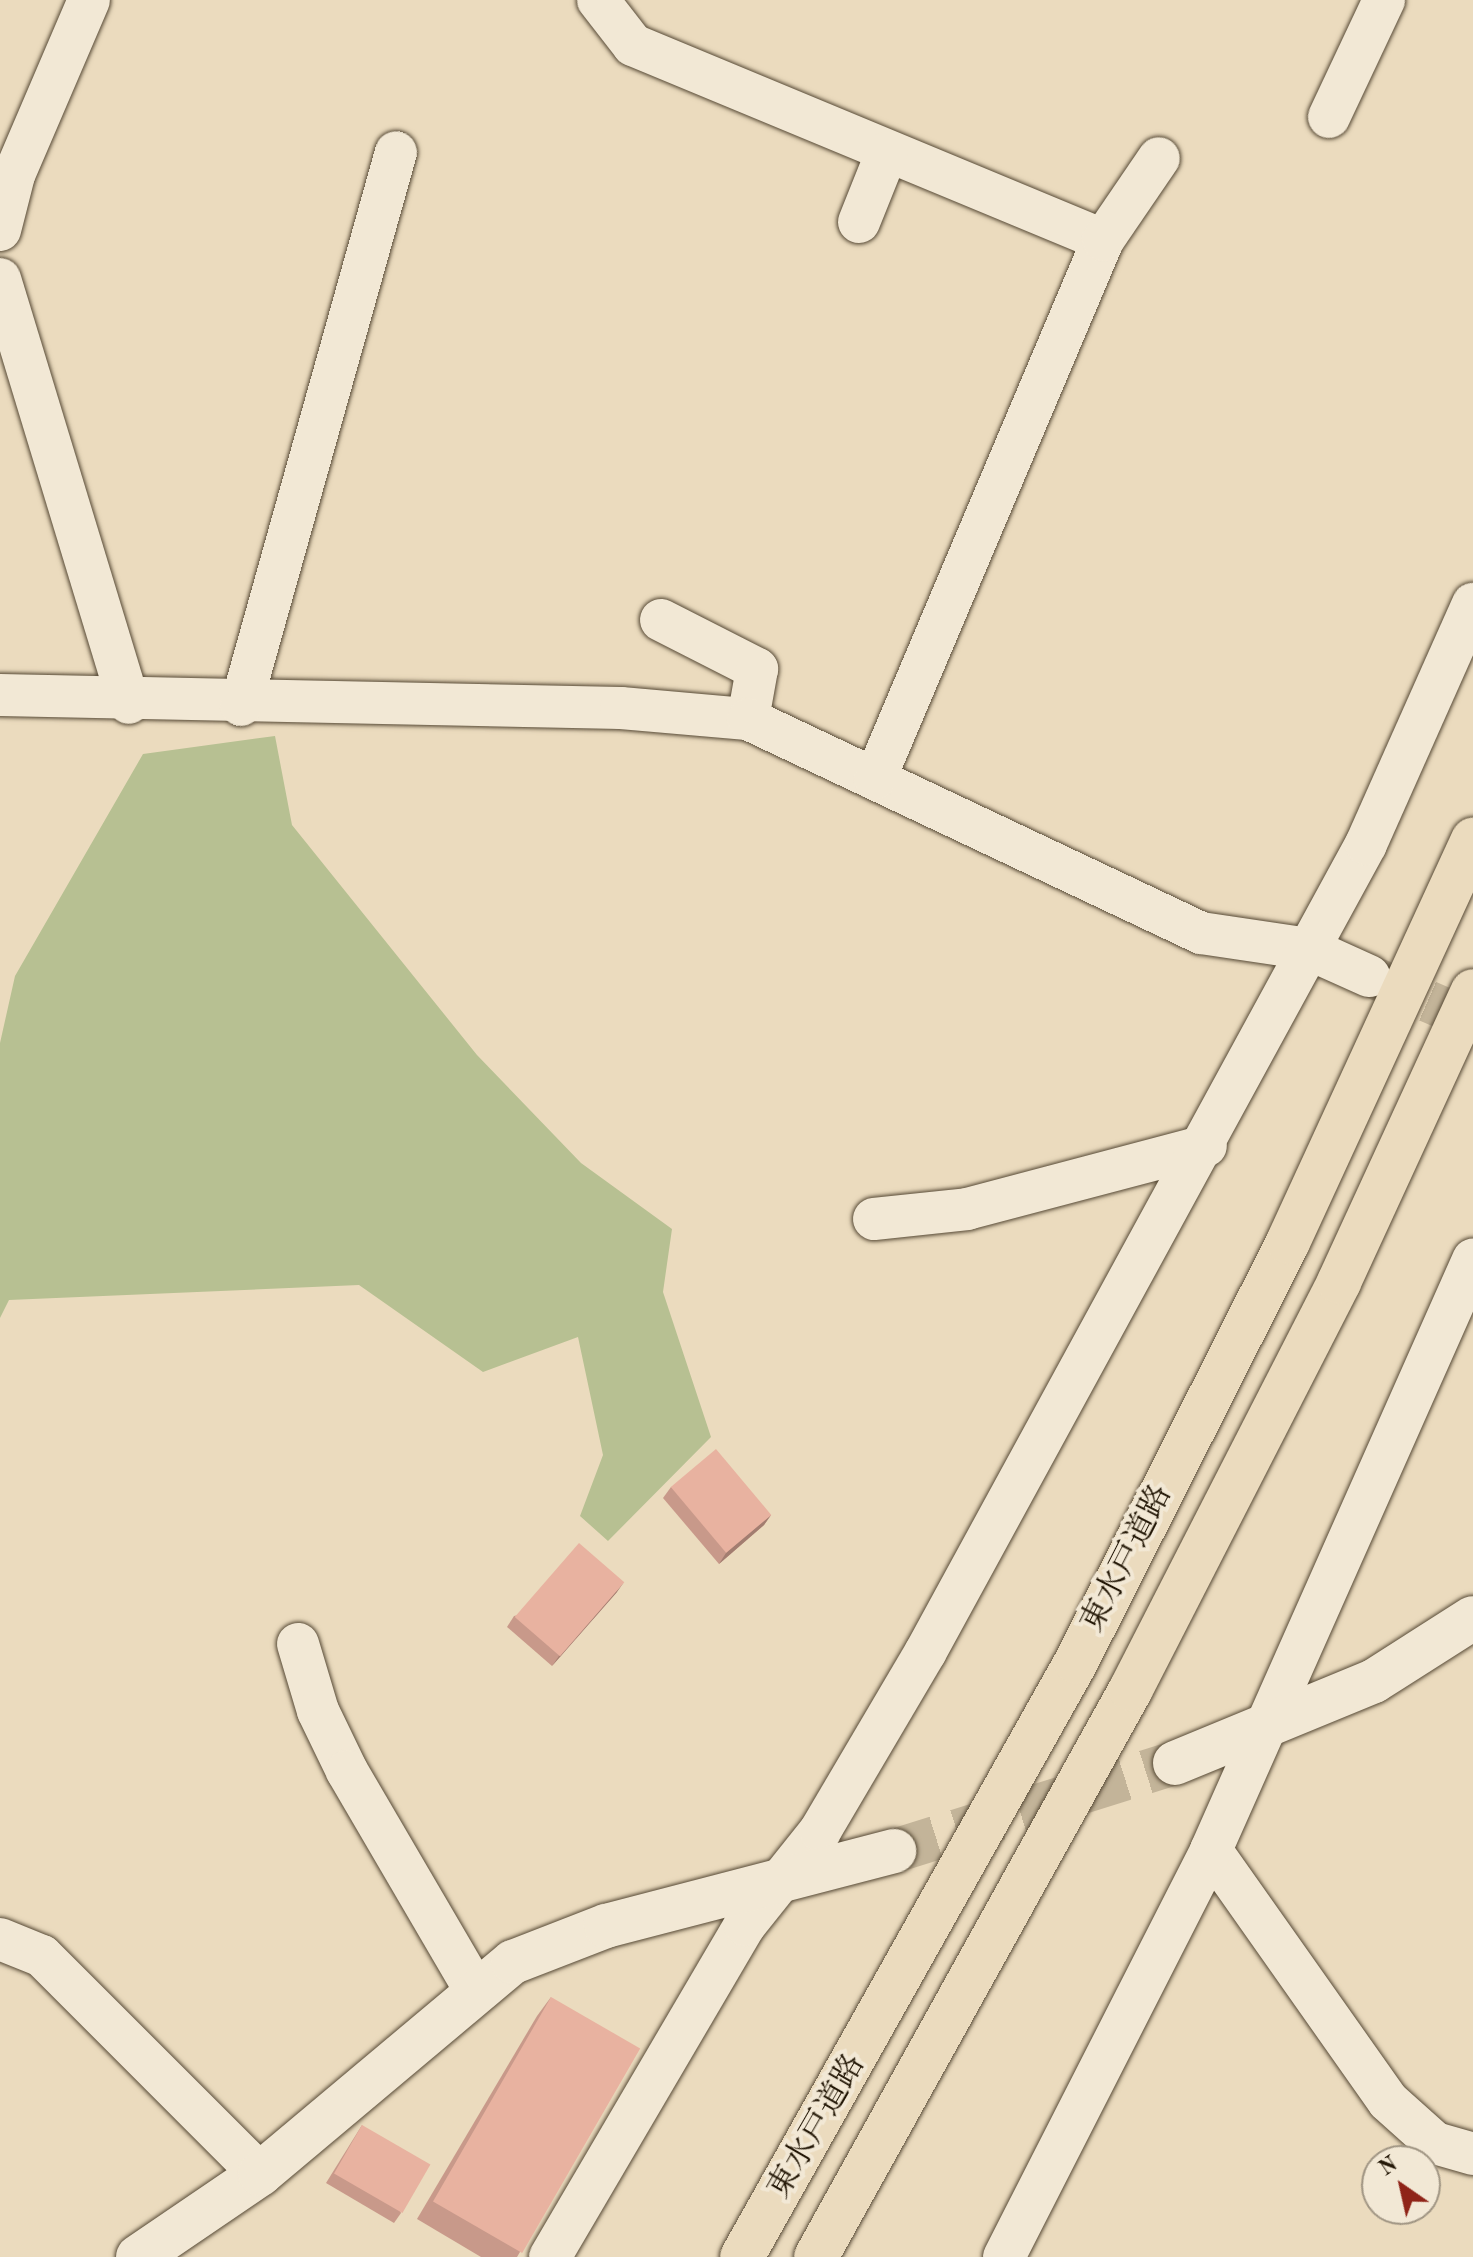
<!DOCTYPE html>
<html>
<head>
<meta charset="utf-8">
<style>
  body { margin:0 }
  #map { position:relative; width:1473px; height:2257px; overflow:hidden; background:#ebdbbe; font-family:"Old Standard TT","Noto Serif JP",serif }
  div>[style] { position:absolute }
  .green>* { inset:0; background:#b7c092 }
  .minor-tunnel>* { height:42px; margin-top:-21px; transform-origin:0; background:repeating-linear-gradient(90deg,#c3b499 0 42px,transparent 0 63px) }
  .tertiary-tunnel>* { height:44px; margin-top:-22px; transform-origin:0; background:repeating-linear-gradient(90deg,#c3b499 0 44px,transparent 0 66px) }
  .roads { filter:drop-shadow(0 0 2px #564935) drop-shadow(0 0 2px #564935) }
  .minor>* { height:42px; margin:-21px; padding:0 21px; transform-origin:21px; border-radius:21px; background:#f2e8d5 }
  .tertiary>* { height:44px; margin:-22px; padding:0 22px; transform-origin:22px; border-radius:22px; background:#f2e8d5 }
  .motorway>* { height:44px; margin:-22px; padding:0 22px; transform-origin:22px; border-radius:22px; background:#ebdbbe }
  .wall>* { inset:0; background:#c8998a }
  .shaded-wall>* { inset:0; background:#a27d70 }
  .building>* { inset:0; background:#e8b2a0; transform-origin:0 0 }
  span { translate:-50% -50%; white-space:nowrap; text-align:center; line-height:1.15; -webkit-text-stroke:8px #f2e8d5; paint-order:stroke }
  .street-label { font-size:32px; color:#241807 }
  .north { position:absolute; left:1361px; top:2145px; width:80px; height:80px; box-sizing:border-box; background:#f2e8d5; border:2px solid #a09583; border-radius:50%; rotate:326deg; font-size:22px; font-weight:700; line-height:32px; text-align:center; color:#241807 }
  .north::after { content:''; display:block; margin:auto; width:28px; height:36px; background:#8f2418; clip-path:polygon(50% 0,100% 100%,50% 72%,0 100%) }
</style>
</head>
<body>
<div id="map">
  <div class="green">
    <div style="clip-path:polygon(275px 736px,292px 825px,477px 1055px,581px 1163px,672px 1229px,663px 1292px,711px 1437px,608px 1541px,580px 1516px,603px 1455px,578px 1337px,483px 1372px,359px 1285px,9px 1300px,0 1318px,0 1043px,15px 976px,143px 754px)"></div>
  </div>
  <div class="minor-tunnel">
    <div style="left:1370px;top:976px;width:112px;rotate:23.6deg"></div>
  </div>
  <div class="tertiary-tunnel">
    <div style="left:894px;top:1851px;width:294px;rotate:-17.4deg"></div>
  </div>
  <div class="roads">
    <div class="minor">
      <div style="left:598px;top:0;width:57px;rotate:52.1deg"></div>
      <div style="left:633px;top:45px;width:509px;rotate:22.53deg"></div>
      <div style="left:1329px;top:117px;width:129px;rotate:-64.8deg"></div>
      <div style="left:859px;top:222px;width:75px;rotate:-68.2deg"></div>
      <div style="left:0;top:230px;width:57px;rotate:-75.7deg"></div>
      <div style="left:14px;top:175px;width:190px;rotate:-66.8deg"></div>
      <div style="left:0;top:279px;width:443px;rotate:73.1deg"></div>
      <div style="left:661px;top:620px;width:108px;rotate:27deg"></div>
      <div style="left:757px;top:669px;width:51px;rotate:100.2deg"></div>
      <div style="left:0;top:695px;width:621px;rotate:1.2deg"></div>
      <div style="left:621px;top:708px;width:127px;rotate:5deg"></div>
      <div style="left:748px;top:719px;width:501px;rotate:25.29deg"></div>
      <div style="left:1201px;top:933px;width:109px;rotate:8.4deg"></div>
      <div style="left:1309px;top:949px;width:66px;rotate:24.2deg"></div>
      <div style="left:241px;top:705px;width:574px;rotate:-74.34deg"></div>
      <div style="left:875px;top:779px;width:585px;rotate:-67.07deg"></div>
      <div style="left:1103px;top:240px;width:99px;rotate:-55.7deg"></div>
      <div style="left:874px;top:1219px;width:94px;rotate:-6.1deg"></div>
      <div style="left:967px;top:1209px;width:247px;rotate:-14.8deg"></div>
      <div style="left:298px;top:1644px;width:70px;rotate:73.4deg"></div>
      <div style="left:318px;top:1711px;width:67px;rotate:64.2deg"></div>
      <div style="left:347px;top:1771px;width:256px;rotate:59.7deg"></div>
      <div style="left:1211px;top:1850px;width:307px;rotate:54.8deg"></div>
      <div style="left:1388px;top:2101px;width:63px;rotate:41.8deg"></div>
      <div style="left:1435px;top:2143px;width:40px;rotate:16deg"></div>
      <div style="left:0;top:1939px;width:45px;rotate:22deg"></div>
      <div style="left:42px;top:1956px;width:308px;rotate:45deg"></div>
      <div style="left:550px;top:2257px;width:385px;rotate:-59.6deg"></div>
      <div style="left:745px;top:1925px;width:120px;rotate:-51.4deg"></div>
      <div style="left:820px;top:1831px;width:207px;rotate:-59.5deg"></div>
      <div style="left:925px;top:1653px;width:921px;rotate:-61.4deg"></div>
      <div style="left:1366px;top:844px;width:263px;rotate:-66deg"></div>
      <div style="left:1004px;top:2257px;width:457px;rotate:-63deg"></div>
      <div style="left:1211px;top:1850px;width:646px;rotate:-66.06deg"></div>
    </div>
    <div class="tertiary">
      <div style="left:1175px;top:1763px;width:215px;rotate:-22.4deg"></div>
      <div style="left:1374px;top:1681px;width:117px;rotate:-32.5deg"></div>
      <div style="left:138px;top:2257px;width:148px;rotate:-34.2deg"></div>
      <div style="left:260px;top:2174px;width:330px;rotate:-40deg"></div>
      <div style="left:513px;top:1962px;width:100px;rotate:-21.2deg"></div>
      <div style="left:606px;top:1926px;width:298px;rotate:-14.6deg"></div>
    </div>
    <div class="motorway">
      <div style="left:742px;top:2257px;width:682px;rotate:-60.69deg"></div>
      <div style="left:1076px;top:1662px;width:470px;rotate:-63.2deg"></div>
      <div style="left:1288px;top:1242px;width:443px;rotate:-65.3deg"></div>
      <div style="left:816px;top:2257px;width:649px;rotate:-60.99deg"></div>
      <div style="left:1131px;top:1689px;width:457px;rotate:-62.9deg"></div>
      <div style="left:1339px;top:1282px;width:320px;rotate:-65.3deg"></div>
    </div>
  </div>
  <div class="wall">
    <div style="clip-path:polygon(671px 1487px,771px 1515px,764px 1525px,719px 1564px,663px 1498px)"></div>
    <div style="clip-path:polygon(617px 1592px,552px 1666px,507px 1627px,514px 1616px)"></div>
    <div style="clip-path:polygon(551px 1997px,520px 2252px,517px 2257px,481px 2257px,417px 2219px,537px 2016px)"></div>
    <div style="clip-path:polygon(362px 2125px,401px 2213px,394px 2223px,326px 2183px)"></div>
  </div>
  <div class="shaded-wall">
    <div style="clip-path:polygon(771px 1515px,764px 1525px,719px 1564px,726px 1553px)"></div>
    <div style="clip-path:polygon(624px 1582px,617px 1592px,552px 1666px,559px 1656px)"></div>
  </div>
  <div class="building">
    <div style="left:716px;top:1449px;width:86px;height:59px;rotate:50deg"></div>
    <div style="left:579px;top:1543px;width:60px;height:98px;rotate:41deg"></div>
    <div style="left:551px;top:1997px;width:103px;height:236px;rotate:30deg"></div>
    <div style="left:362px;top:2125px;width:79px;height:56px;rotate:30deg"></div>
  </div>
  <div class="street-label">
    <span style="left:1128px;top:1559px;rotate:-63deg">東水戸道路</span>
    <span style="left:818px;top:2127px;rotate:-60deg">東水戸道路</span>
  </div>
  <div class="north">N</div>
</div>
</body>
</html>
